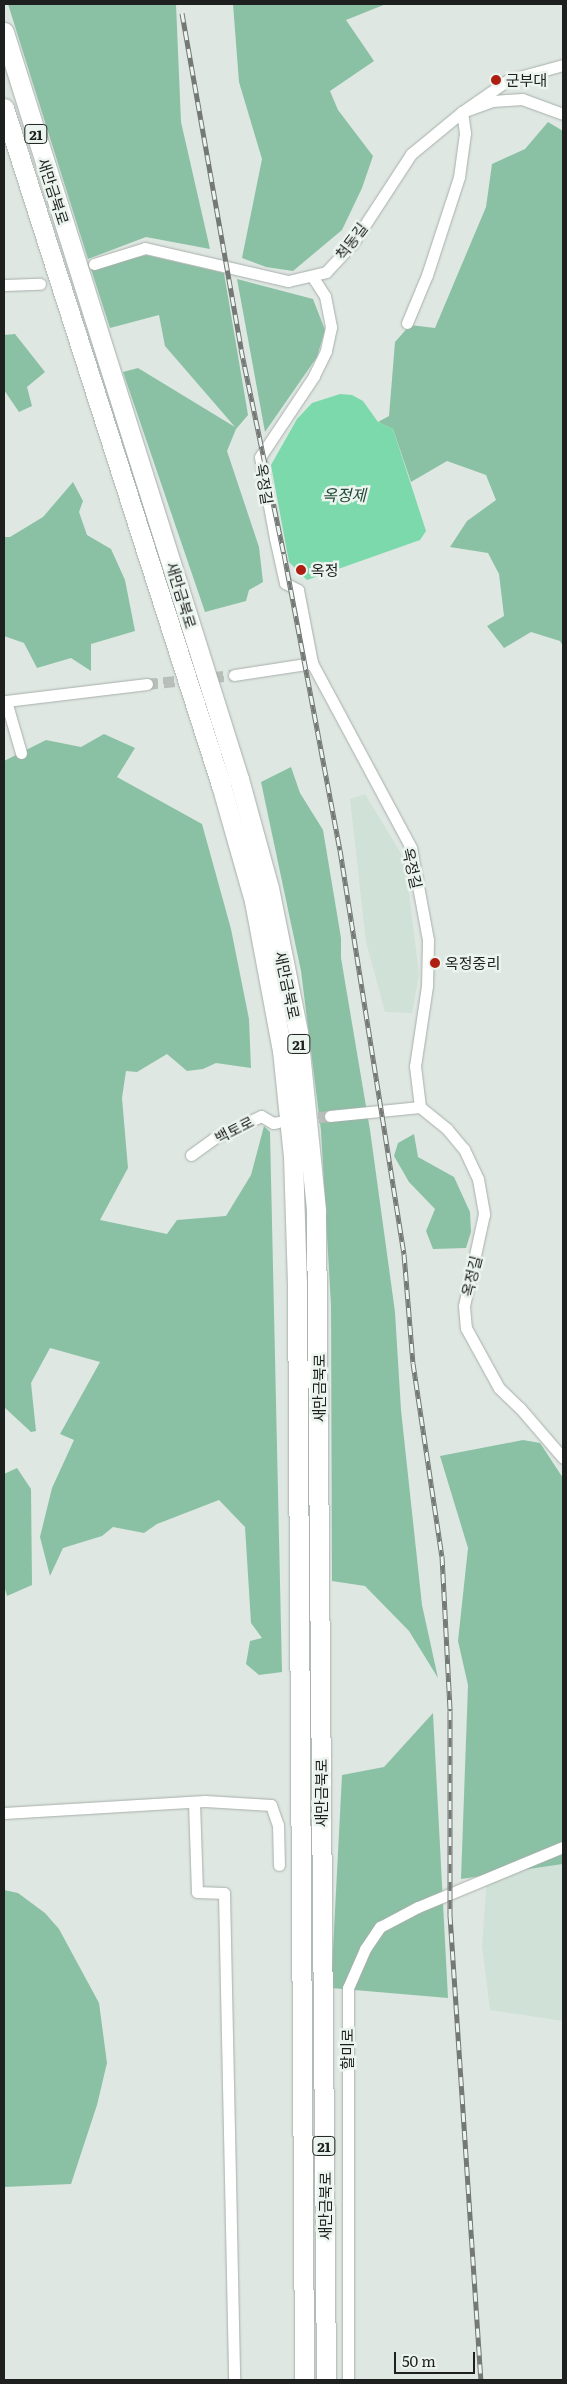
<!DOCTYPE html>
<html>
<head>
<meta charset="utf-8">
<style>
  body { margin:0 }
  #map { position:relative; width:567px; height:2384px; overflow:hidden; background:#dfe7e2; font-family:Literata,"Noto Sans KR",serif }
  div>[style] { position:absolute }
  .built>* { inset:0; background:#d0e1d7 }
  .green>* { inset:0; background:#8ac1a4 }
  .water>* { inset:0; background:#7bd9ab }
  .minor-tunnel>* { height:11px; margin-top:-5.5px; transform-origin:0; background:repeating-linear-gradient(90deg,#b8bfbb 0 11px,transparent 0 16.5px) }
  .roads { filter:drop-shadow(0 0 1px #a7afab) drop-shadow(0 0 1px #a7afab) }
  .minor>* { height:11px; margin:-5.5px; padding:0 5.5px; transform-origin:5.5px; border-radius:5.5px; background:#fff }
  .trunk>* { height:19px; margin:-9.5px; padding:0 9.5px; transform-origin:9.5px; border-radius:9.5px; background:#fff }
  .rail>* { height:5px; margin-top:-2.5px; transform-origin:0; background:repeating-linear-gradient(90deg,#ecf4ef 0 9px,#747976 0 18px); box-sizing:border-box; border-block:1px solid #747976 }
  .dots>* { width:14px; height:14px; translate:-50% -50%; box-sizing:border-box; border:2px solid #ecf4ef; border-radius:50% }
  span { translate:-50% -50%; white-space:nowrap; text-align:center; line-height:1.15; -webkit-text-stroke:5px #ecf4ef; paint-order:stroke }
  .shield-label span { padding:1px 4px; background:#ecf4ef; border:1px solid; border-radius:4px; -webkit-text-stroke-width:0 }
  .shield-label { font-size:14px; color:#1d201e; font-weight:700 }
  .poi-label { font-size:15px; color:#1d201e }
  .left { translate:0 -50%; text-align:left }
  .street-label { font-size:15px; color:#1d201e }
  .water-label { font-size:16px; color:#224a37; font-style:italic }
  .frame { position:absolute; inset:0; border:5px solid #1d201e; pointer-events:none }
  .scale { position:absolute; left:394px; top:2352px; width:81px; height:22px; box-sizing:border-box; border:2px solid #1d201e; border-top:0; padding-left:6px; font-size:15px; line-height:18px; white-space:nowrap; color:#1d201e; -webkit-text-stroke:4px #ecf4ef; paint-order:stroke }
</style>
</head>
<body>
<div id="map">
  <div class="built">
    <div style="clip-path:polygon(365px 794px,405px 860px,419px 975px,412px 1013px,385px 1012px,366px 942px,350px 799px)"></div>
    <div style="clip-path:polygon(563px 1864px,563px 2021px,490px 2010px,482px 1946px,487px 1875px)"></div>
  </div>
  <div class="green">
    <div style="clip-path:polygon(8px 4px,176px 4px,181px 122px,210px 249px,146px 237px,88px 259px)"></div>
    <div style="clip-path:polygon(233px 4px,386px 4px,346px 20px,374px 61px,330px 91px,338px 110px,373px 156px,362px 188px,342px 230px,293px 271px,266px 267px,242px 258px,262px 159px,239px 82px)"></div>
    <div style="clip-path:polygon(548px 122px,563px 131px,563px 646px,560px 641px,531px 632px,504px 648px,487px 626px,504px 616px,499px 574px,488px 553px,450px 547px,467px 521px,496px 500px,486px 475px,447px 461px,411px 482px,393px 429px,378px 422px,389px 416px,395px 342px,410px 325px,435px 328px,486px 207px,492px 164px,525px 149px)"></div>
    <div style="clip-path:polygon(146px 255px,224px 273px,248px 415px,236px 429px,227px 451px,259px 547px,263px 582px,249px 590px,246px 601px,205px 612px,123px 372px,138px 368px,235px 427px,165px 346px,159px 315px,110px 328px,91px 269px)"></div>
    <div style="clip-path:polygon(237px 279px,313px 299px,325px 330px,317px 357px,265px 432px)"></div>
    <div style="clip-path:polygon(15px 334px,45px 372px,27px 387px,32px 406px,19px 412px,4px 390px,4px 335px)"></div>
    <div style="clip-path:polygon(73px 482px,83px 501px,79px 512px,87px 535px,111px 549px,125px 580px,135px 631px,91px 644px,91px 671px,71px 658px,37px 668px,24px 643px,4px 636px,4px 537px,10px 537px,43px 517px)"></div>
    <div style="clip-path:polygon(104px 734px,135px 748px,117px 777px,202px 824px,231px 929px,249px 1019px,251px 1068px,216px 1063px,203px 1069px,187px 1071px,167px 1054px,137px 1072px,126px 1071px,122px 1098px,128px 1168px,100px 1220px,167px 1234px,177px 1220px,226px 1216px,251px 1175px,264px 1126px,270px 1132px,282px 1672px,259px 1675px,246px 1664px,250px 1641px,262px 1638px,251px 1623px,245px 1527px,219px 1500px,157px 1524px,144px 1533px,113px 1527px,102px 1536px,63px 1548px,50px 1576px,40px 1537px,52px 1488px,74px 1440px,60px 1434px,100px 1362px,50px 1348px,31px 1383px,36px 1431px,31px 1432px,4px 1407px,4px 761px,46px 740px,81px 747px)"></div>
    <div style="clip-path:polygon(291px 767px,300px 793px,323px 830px,341px 938px,341px 958px,370px 1130px,395px 1312px,401px 1410px,422px 1605px,438px 1678px,409px 1631px,365px 1586px,332px 1581px,331px 1305px,321px 1131px,301px 971px,261px 782px)"></div>
    <div style="clip-path:polygon(414px 1134px,418px 1157px,454px 1177px,470px 1212px,471px 1232px,466px 1248px,433px 1249px,426px 1231px,435px 1209px,409px 1182px,394px 1156px,398px 1143px)"></div>
    <div style="clip-path:polygon(523px 1440px,540px 1443px,563px 1478px,563px 1864px,461px 1879px,468px 1685px,458px 1641px,468px 1548px,440px 1456px)"></div>
    <div style="clip-path:polygon(17px 1468px,31px 1489px,32px 1585px,7px 1596px,4px 1585px,4px 1474px)"></div>
    <div style="clip-path:polygon(433px 1713px,448px 1998px,331px 1988px,342px 1775px,384px 1767px)"></div>
    <div style="clip-path:polygon(4px 1890px,18px 1893px,45px 1913px,59px 1929px,99px 2003px,107px 2063px,97px 2105px,71px 2184px,4px 2187px)"></div>
  </div>
  <div class="water">
    <div style="clip-path:polygon(340px 394px,352px 395px,363px 401px,378px 422px,393px 429px,426px 531px,420px 540px,307px 580px,289px 562px,271px 465px,297px 419px,312px 403px)"></div>
  </div>
  <div class="minor-tunnel">
    <div style="left:147px;top:684px;width:87px;rotate:-5.9deg"></div>
    <div style="left:302px;top:1119px;width:28px;rotate:-6deg"></div>
  </div>
  <div class="roads">
    <div class="minor">
      <div style="left:94px;top:264px;width:53px;rotate:-17.4deg"></div>
      <div style="left:145px;top:248px;width:147px;rotate:13deg"></div>
      <div style="left:288px;top:281px;width:39px;rotate:-13deg"></div>
      <div style="left:326px;top:272px;width:40px;rotate:-47deg"></div>
      <div style="left:353px;top:243px;width:106px;rotate:-56.9deg"></div>
      <div style="left:411px;top:154px;width:66px;rotate:-39.5deg"></div>
      <div style="left:462px;top:112px;width:32px;rotate:-20deg"></div>
      <div style="left:492px;top:101px;width:30px;rotate:-4deg"></div>
      <div style="left:522px;top:99px;width:44px;rotate:20.1deg"></div>
      <div style="left:312px;top:276px;width:24px;rotate:57deg"></div>
      <div style="left:325px;top:296px;width:32px;rotate:79deg"></div>
      <div style="left:331px;top:327px;width:25px;rotate:102deg"></div>
      <div style="left:326px;top:351px;width:28px;rotate:116deg"></div>
      <div style="left:314px;top:376px;width:97px;rotate:123.7deg"></div>
      <div style="left:260px;top:457px;width:82px;rotate:79.5deg"></div>
      <div style="left:275px;top:538px;width:46px;rotate:77.5deg"></div>
      <div style="left:285px;top:583px;width:15px;rotate:28deg"></div>
      <div style="left:298px;top:590px;width:74px;rotate:79.1deg"></div>
      <div style="left:312px;top:663px;width:210px;rotate:61.8deg"></div>
      <div style="left:411px;top:848px;width:94px;rotate:79.5deg"></div>
      <div style="left:428px;top:940px;width:46px;rotate:91.2deg"></div>
      <div style="left:427px;top:986px;width:81px;rotate:98.5deg"></div>
      <div style="left:415px;top:1066px;width:41px;rotate:83deg"></div>
      <div style="left:420px;top:1107px;width:35px;rotate:39deg"></div>
      <div style="left:447px;top:1129px;width:26px;rotate:50deg"></div>
      <div style="left:464px;top:1149px;width:33px;rotate:65deg"></div>
      <div style="left:478px;top:1179px;width:36px;rotate:80deg"></div>
      <div style="left:484px;top:1214px;width:94px;rotate:102.3deg"></div>
      <div style="left:464px;top:1306px;width:22px;rotate:85deg"></div>
      <div style="left:466px;top:1328px;width:68px;rotate:61.2deg"></div>
      <div style="left:499px;top:1388px;width:29px;rotate:44deg"></div>
      <div style="left:520px;top:1408px;width:66px;rotate:49.3deg"></div>
      <div style="left:4px;top:285px;width:36px;rotate:-2deg"></div>
      <div style="left:407px;top:323px;width:52px;rotate:-67.4deg"></div>
      <div style="left:427px;top:275px;width:103px;rotate:-71.9deg"></div>
      <div style="left:459px;top:177px;width:44px;rotate:-82.2deg"></div>
      <div style="left:465px;top:133px;width:21px;rotate:-98deg"></div>
      <div style="left:462px;top:112px;width:56px;rotate:-34.8deg"></div>
      <div style="left:508px;top:80px;width:57px;rotate:-15.3deg"></div>
      <div style="left:234px;top:675px;width:79px;rotate:-8.7deg"></div>
      <div style="left:21px;top:753px;width:54px;rotate:-106.1deg"></div>
      <div style="left:6px;top:701px;width:142px;rotate:-6.9deg"></div>
      <div style="left:330px;top:1116px;width:90px;rotate:-5.7deg"></div>
      <div style="left:191px;top:1155px;width:29px;rotate:-36deg"></div>
      <div style="left:214px;top:1138px;width:52px;rotate:-25.1deg"></div>
      <div style="left:261px;top:1116px;width:14px;rotate:30deg"></div>
      <div style="left:273px;top:1123px;width:5px;rotate:-11deg"></div>
      <div style="left:194px;top:1802px;width:90px;rotate:88.1deg"></div>
      <div style="left:197px;top:1892px;width:27px;rotate:2deg"></div>
      <div style="left:224px;top:1893px;width:487px;rotate:88.8deg"></div>
      <div style="left:4px;top:1813px;width:201px;rotate:-3.4deg"></div>
      <div style="left:205px;top:1801px;width:66px;rotate:3.5deg"></div>
      <div style="left:271px;top:1805px;width:21px;rotate:71deg"></div>
      <div style="left:278px;top:1825px;width:40px;rotate:88.6deg"></div>
      <div style="left:348px;top:2380px;width:392px;rotate:-90deg"></div>
      <div style="left:348px;top:1988px;width:43px;rotate:-66.4deg"></div>
      <div style="left:365px;top:1949px;width:27px;rotate:-56deg"></div>
      <div style="left:380px;top:1927px;width:43px;rotate:-27.8deg"></div>
      <div style="left:418px;top:1907px;width:157px;rotate:-22.5deg"></div>
    </div>
    <div class="trunk">
      <div style="left:4px;top:32px;width:783px;rotate:72.54deg"></div>
      <div style="left:239px;top:779px;width:113px;rotate:74.6deg"></div>
      <div style="left:269px;top:888px;width:147px;rotate:78.6deg"></div>
      <div style="left:298px;top:1032px;width:179px;rotate:84.2deg"></div>
      <div style="left:316px;top:1210px;width:1170px;rotate:89.51deg"></div>
      <div style="left:4px;top:108px;width:711px;rotate:72.23deg"></div>
      <div style="left:221px;top:785px;width:121px;rotate:74.1deg"></div>
      <div style="left:254px;top:901px;width:152px;rotate:79.4deg"></div>
      <div style="left:282px;top:1050px;width:108px;rotate:84.1deg"></div>
      <div style="left:293px;top:1157px;width:125px;rotate:88.2deg"></div>
      <div style="left:297px;top:1282px;width:1098px;rotate:89.63deg"></div>
    </div>
  </div>
  <div class="rail">
    <div style="left:182px;top:13px;width:341px;rotate:80deg"></div>
    <div style="left:241px;top:349px;width:209px;rotate:78.2deg"></div>
    <div style="left:284px;top:554px;width:301px;rotate:79.3deg"></div>
    <div style="left:340px;top:850px;width:409px;rotate:81deg"></div>
    <div style="left:404px;top:1254px;width:109px;rotate:85.3deg"></div>
    <div style="left:413px;top:1363px;width:195px;rotate:81.5deg"></div>
    <div style="left:442px;top:1556px;width:155px;rotate:87deg"></div>
    <div style="left:450px;top:1711px;width:204px;rotate:90deg"></div>
    <div style="left:450px;top:1915px;width:466px;rotate:86.2deg"></div>
  </div>
  <div class="dots">
    <div style="left:496px;top:80px;background:#ae1e11"></div>
    <div style="left:301px;top:570px;background:#ae1e11"></div>
    <div style="left:435px;top:963px;background:#ae1e11"></div>
  </div>
  <div class="shield-label">
    <span style="left:36px;top:134px">21</span>
    <span style="left:299px;top:1044px">21</span>
    <span style="left:324px;top:2146px">21</span>
  </div>
  <div class="poi-label">
    <span class="left" style="left:506px;top:80px">군부대</span>
    <span class="left" style="left:311px;top:570px">옥정</span>
    <span class="left" style="left:445px;top:963px">옥정중리</span>
  </div>
  <div class="street-label">
    <span style="left:54px;top:191px;rotate:72deg">새만금북로</span>
    <span style="left:351px;top:241px;rotate:-53deg">척동길</span>
    <span style="left:265px;top:484px;rotate:81deg">옥정길</span>
    <span style="left:182px;top:595px;rotate:73deg">새만금북로</span>
    <span style="left:413px;top:868px;rotate:77deg">옥정길</span>
    <span style="left:288px;top:985px;rotate:78deg">새만금북로</span>
    <span style="left:234px;top:1129px;rotate:-27deg">백토로</span>
    <span style="left:471px;top:1276px;rotate:-76deg">옥정길</span>
    <span style="left:319px;top:1388px;rotate:-90deg">새만금북로</span>
    <span style="left:321px;top:1793px;rotate:-90deg">새만금북로</span>
    <span style="left:347px;top:2049px;rotate:-90deg">할미로</span>
    <span style="left:325px;top:2206px;rotate:-90deg">새만금북로</span>
  </div>
  <div class="water-label">
    <span style="left:344px;top:494px">옥정제</span>
  </div>
  <div class="frame"></div>
  <div class="scale">50 m</div>
</div>
</body>
</html>
